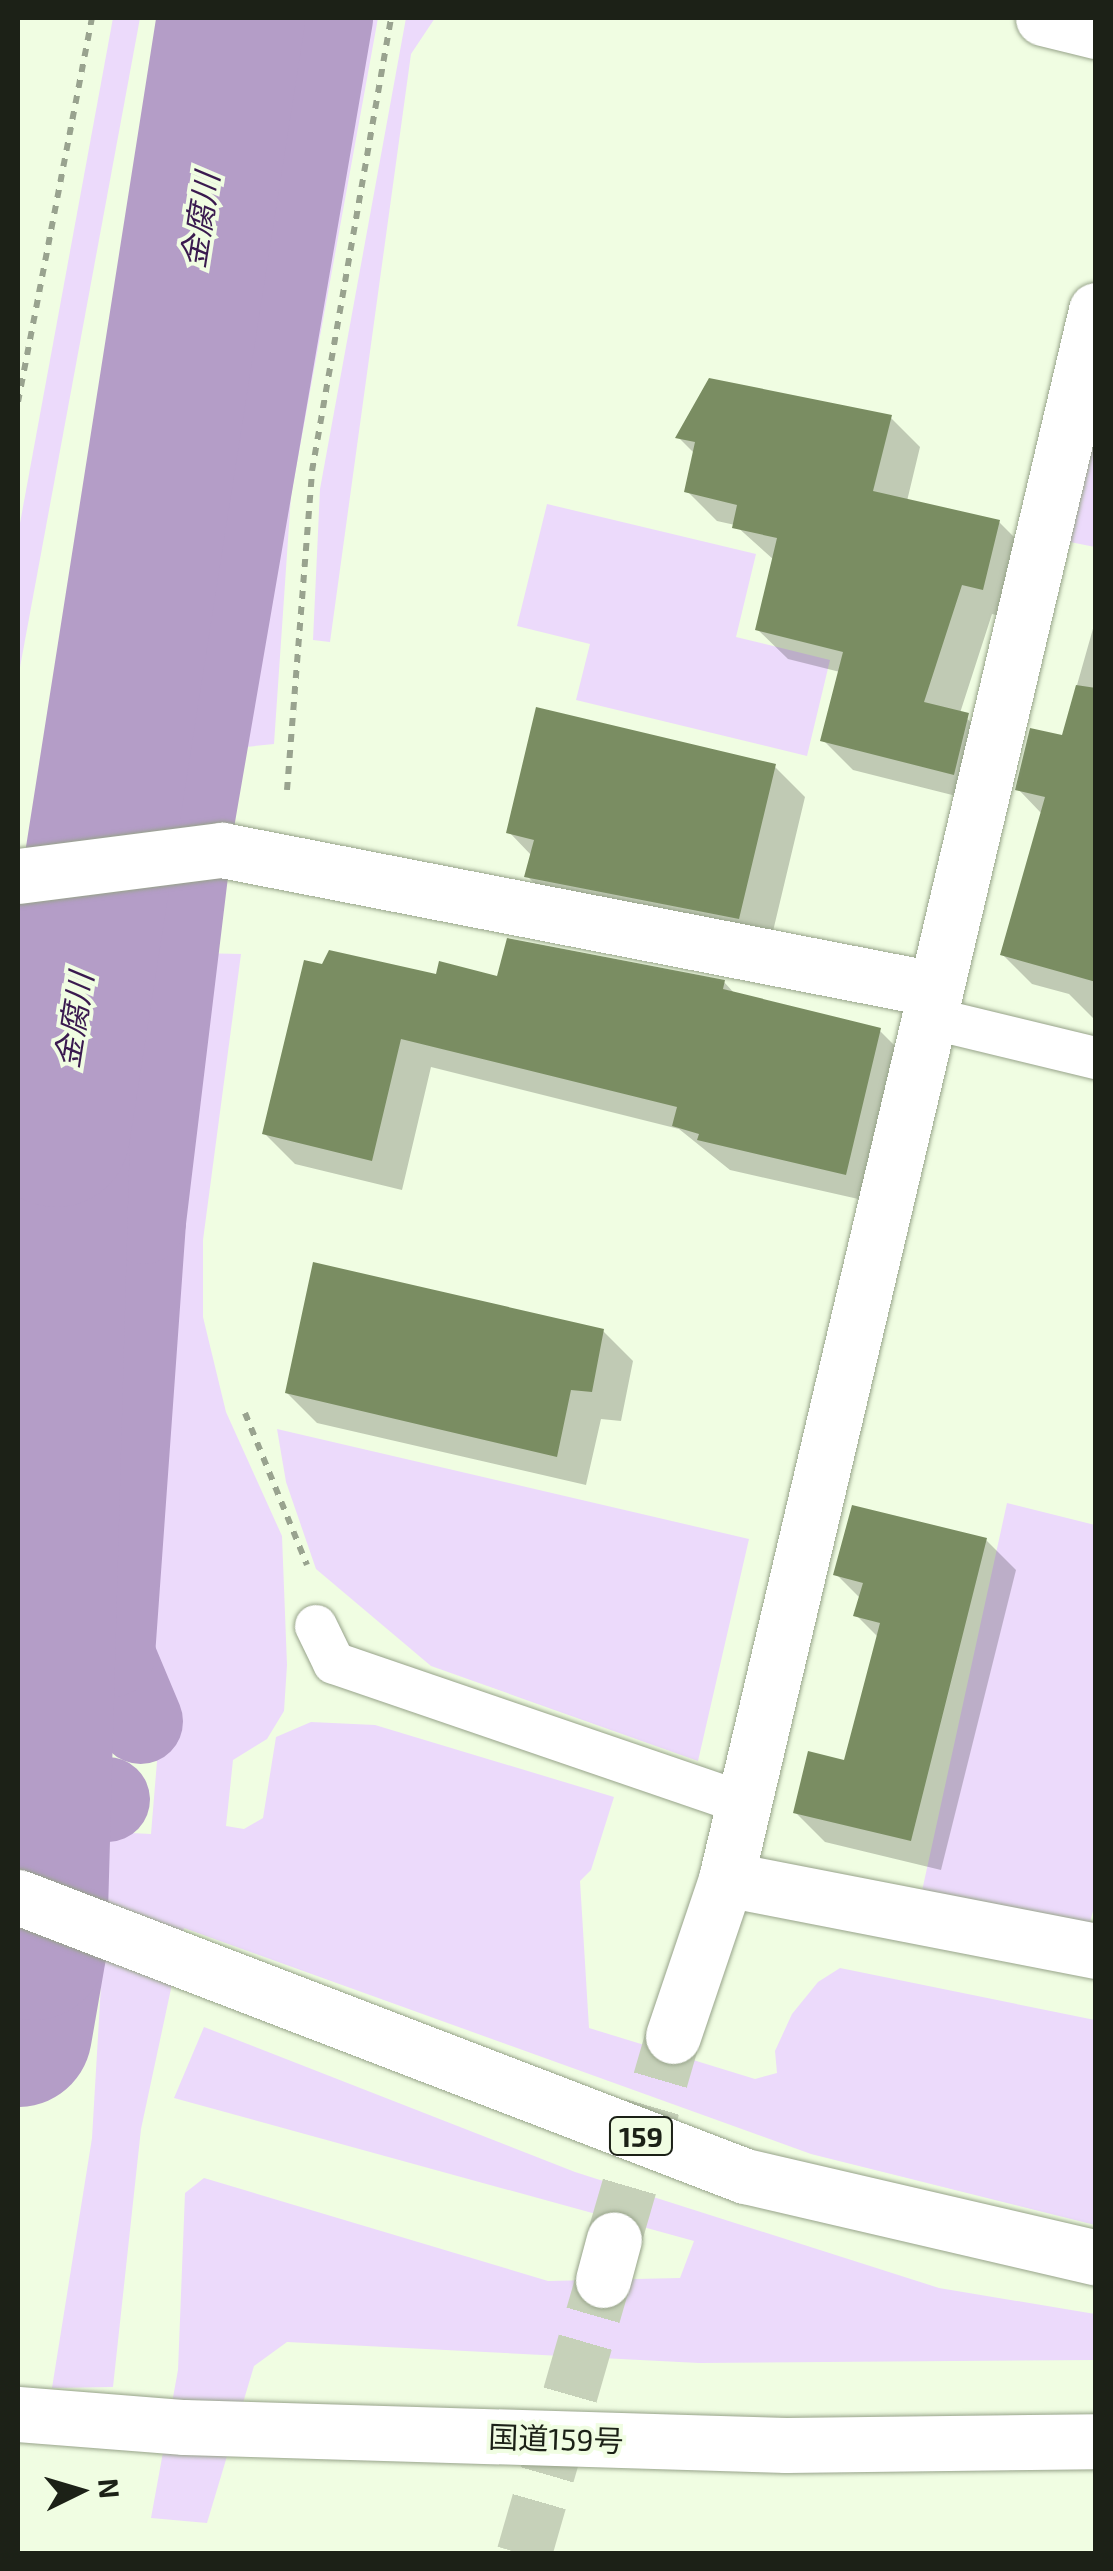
<!DOCTYPE html>
<html>
<head>
<meta charset="utf-8">
<style>
  body { margin:0 }
  #map { position:relative; width:1113px; height:2571px; overflow:hidden; background:#f0fde2; font-family:"Exo 2","Noto Sans JP",sans-serif }
  div>[style] { position:absolute }
  .green>* { inset:0; background:#ecdafb }
  .shadow>* { inset:0; background:#0003 }
  .canal>* { height:85px; margin:-42.5px; padding:0 42.5px; transform-origin:42.5px; border-radius:42.5px; background:#b49dc7 }
  .river>* { height:148px; margin:-74px; padding:0 74px; transform-origin:74px; border-radius:74px; background:#b49dc7 }
  .building>* { inset:0; background:#7a8d62 }
  .minor-tunnel>* { height:55px; margin-top:-27.5px; transform-origin:0; background:repeating-linear-gradient(90deg,#c6d1b9 0 55px,transparent 0 83px) }
  .path>* { height:6px; margin-top:-3px; transform-origin:0; background:repeating-linear-gradient(90deg,#99a38f 0 8px,transparent 0 16px) }
  .roads { filter:drop-shadow(0 0 2px #97a38a) drop-shadow(0 0 2px #97a38a) }
  .service>* { height:42px; margin:-21px; padding:0 21px; transform-origin:21px; border-radius:21px; background:#fff }
  .minor>* { height:55px; margin:-27.5px; padding:0 27.5px; transform-origin:27.5px; border-radius:27.5px; background:#fff }
  .trunk>* { height:55px; margin:-27.5px; padding:0 27.5px; transform-origin:27.5px; border-radius:27.5px; background:#fff }
  span { translate:-50% -50%; white-space:nowrap; text-align:center; line-height:1.15; -webkit-text-stroke:8px #f0fde2; paint-order:stroke }
  .shield-label span { padding:2px 8px; background:#f0fde2; border:2px solid; border-radius:8px; -webkit-text-stroke-width:0 }
  .shield-label { font-size:28px; color:#1c2117; font-weight:700 }
  .street-label { font-size:30px; color:#1c2117 }
  .water-label { font-size:32px; color:#3a1a4f; font-style:italic }
  .frame { position:absolute; inset:0; border:20px solid #1c2117; pointer-events:none }
  .north { position:absolute; left:30px; top:2441px; width:100px; height:100px; -webkit-text-stroke:8px #f0fde2; paint-order:stroke; rotate:85deg; font-size:28px; font-weight:700; line-height:40px; text-align:center; color:#1c2117 }
  .north::after { content:''; display:block; margin:auto; width:35px; height:45px; background:#1c2117; clip-path:polygon(50% 0,100% 100%,50% 72%,0 100%) }
</style>
</head>
<body>
<div id="map">
  <div class="green">
    <div style="clip-path:polygon(113px 18px,140px 18px,18px 678px,18px 534px)"></div>
    <div style="clip-path:polygon(347px 18px,378px 18px,291px 496px,274px 744px,226px 749px)"></div>
    <div style="clip-path:polygon(406px 18px,435px 18px,411px 54px,330px 642px,313px 640px,320px 489px)"></div>
    <div style="clip-path:polygon(1095px 421px,1095px 547px,1065px 541px)"></div>
    <div style="clip-path:polygon(547px 504px,756px 554px,736px 637px,830px 660px,807px 756px,576px 700px,590px 644px,517px 626px)"></div>
    <div style="clip-path:polygon(197px 953px,241px 954px,203px 1240px,203px 1317px,226px 1412px,282px 1536px,287px 1665px,284px 1711px,267px 1739px,233px 1760px,226px 1826px,244px 1829px,263px 1818px,276px 1737px,311px 1722px,375px 1725px,614px 1797px,591px 1870px,580px 1881px,589px 2028px,755px 2079px,777px 2073px,775px 2051px,792px 2014px,818px 1982px,840px 1968px,1095px 2020px,1095px 2225px,811px 2154px,184px 1928px,141px 2129px,113px 2387px,52px 2388px,92px 2138px,110px 1832px,151px 1834px,159px 1737px,138px 1657px,160px 1214px)"></div>
    <div style="clip-path:polygon(277px 1429px,749px 1539px,698px 1761px,431px 1666px,316px 1569px,286px 1482px)"></div>
    <div style="clip-path:polygon(1007px 1503px,1095px 1525px,1096px 1900px,1089px 1926px,922px 1891px)"></div>
    <div style="clip-path:polygon(204px 2027px,575px 2172px,939px 2288px,1095px 2314px,1095px 2360px,699px 2363px,287px 2342px,254px 2366px,207px 2523px,151px 2518px,178px 2370px,185px 2193px,204px 2178px,548px 2281px,680px 2278px,694px 2241px,174px 2098px)"></div>
  </div>
  <div class="shadow">
    <div style="clip-path:polygon(890px 417px,920px 447px,907px 501px,999px 522px,1029px 552px,1013px 619px,992px 614px,960px 713px,998px 745px,984px 803px,853px 770px,823px 740px,840px 672px,788px 659px,757px 629px,774px 560px,735px 525px,717px 521px,687px 491px,695px 454px,678px 437px)"></div>
    <div style="clip-path:polygon(1096px 618px,1096px 1021px,1069px 994px,1032px 984px,1003px 955px,1042px 814px,1018px 789px,1062px 738px)"></div>
    <div style="clip-path:polygon(775px 767px,805px 797px,769px 948px,557px 906px,527px 876px,532px 856px,509px 832px)"></div>
    <div style="clip-path:polygon(438px 977px,724px 982px,736px 995px,880px 1031px,910px 1061px,876px 1203px,730px 1170px,679px 1129px,431px 1067px,402px 1190px,295px 1164px,265px 1134px)"></div>
    <div style="clip-path:polygon(603px 1331px,633px 1361px,621px 1421px,601px 1419px,586px 1485px,317px 1423px,287px 1393px)"></div>
    <div style="clip-path:polygon(986px 1540px,1016px 1570px,941px 1870px,825px 1842px,795px 1812px,846px 1763px,879px 1638px,856px 1615px,861px 1599px,836px 1574px)"></div>
  </div>
  <div class="canal">
    <div style="left:140px;top:1721px;width:73px;rotate:-112.7deg"></div>
    <div style="left:112px;top:1654px;width:434px;rotate:-85.9deg"></div>
    <div style="left:143px;top:1221px;width:406px;rotate:-83.1deg"></div>
    <div style="left:192px;top:818px;width:812px;rotate:-80.21deg"></div>
    <div style="left:36px;top:1801px;width:71px;rotate:-1.6deg"></div>
  </div>
  <div class="river">
    <div style="left:18px;top:2033px;width:88px;rotate:-80.2deg"></div>
    <div style="left:33px;top:1946px;width:813px;rotate:-88.38deg"></div>
    <div style="left:56px;top:1133px;width:1129px;rotate:-81.08deg"></div>
  </div>
  <div class="building">
    <div style="clip-path:polygon(709px 378px,892px 415px,873px 491px,1000px 520px,983px 590px,962px 585px,924px 702px,969px 713px,954px 775px,820px 741px,843px 652px,755px 630px,777px 538px,732px 528px,737px 505px,684px 492px,695px 442px,675px 438px)"></div>
    <div style="clip-path:polygon(1076px 685px,1096px 688px,1096px 982px,1000px 955px,1045px 797px,1015px 790px,1030px 728px,1062px 735px)"></div>
    <div style="clip-path:polygon(536px 707px,776px 764px,739px 919px,524px 877px,534px 840px,506px 833px)"></div>
    <div style="clip-path:polygon(507px 938px,725px 980px,723px 989px,881px 1028px,846px 1175px,697px 1140px,699px 1134px,672px 1126px,677px 1107px,401px 1039px,372px 1161px,262px 1134px,304px 960px,322px 964px,329px 950px,436px 974px,439px 961px,497px 976px)"></div>
    <div style="clip-path:polygon(313px 1262px,604px 1329px,592px 1392px,571px 1390px,557px 1457px,285px 1393px)"></div>
    <div style="clip-path:polygon(852px 1505px,987px 1538px,911px 1841px,793px 1813px,808px 1751px,844px 1760px,880px 1623px,853px 1616px,863px 1583px,833px 1575px)"></div>
  </div>
  <div class="minor-tunnel">
    <div style="left:614px;top:2239px;width:211px;rotate:-73.8deg"></div>
    <div style="left:524px;top:2554px;width:285px;rotate:-73.9deg"></div>
  </div>
  <div class="path">
    <div style="left:18px;top:402px;width:391px;rotate:-79.1deg"></div>
    <div style="left:287px;top:790px;width:320px;rotate:-85.5deg"></div>
    <div style="left:312px;top:471px;width:460px;rotate:-80.1deg"></div>
    <div style="left:245px;top:1413px;width:164px;rotate:67.8deg"></div>
  </div>
  <div class="roads">
    <div class="service">
      <div style="left:926px;top:1017px;width:175px;rotate:13.6deg"></div>
      <div style="left:316px;top:1626px;width:41px;rotate:64.1deg"></div>
      <div style="left:334px;top:1663px;width:433px;rotate:18.9deg"></div>
    </div>
    <div class="minor">
      <div style="left:1043px;top:18px;width:55px;rotate:13.8deg"></div>
      <div style="left:18px;top:876px;width:206px;rotate:-7.3deg"></div>
      <div style="left:222px;top:850px;width:725px;rotate:11.05deg"></div>
      <div style="left:726px;top:1879px;width:1612px;rotate:-76.73deg"></div>
      <div style="left:673px;top:2036px;width:166px;rotate:-71.3deg"></div>
      <div style="left:726px;top:1879px;width:377px;rotate:11deg"></div>
      <div style="left:603px;top:2280px;width:42px;rotate:-75deg"></div>
    </div>
    <div class="trunk">
      <div style="left:18px;top:1897px;width:779px;rotate:21deg"></div>
      <div style="left:745px;top:2176px;width:360px;rotate:13.1deg"></div>
      <div style="left:18px;top:2414px;width:167px;rotate:4.5deg"></div>
      <div style="left:184px;top:2427px;width:602px;rotate:1.71deg"></div>
      <div style="left:786px;top:2445px;width:310px;rotate:-0.7deg"></div>
    </div>
  </div>
  <div class="shield-label">
    <span style="left:641px;top:2136px">159</span>
  </div>
  <div class="street-label">
    <span style="left:556px;top:2438px;rotate:2deg">国道159号</span>
  </div>
  <div class="water-label">
    <span style="left:199px;top:220px;rotate:-81deg">金腐川</span>
    <span style="left:73px;top:1020px;rotate:-81deg">金腐川</span>
  </div>
  <div class="frame"></div>
  <div class="north">N</div>
</div>
</body>
</html>
